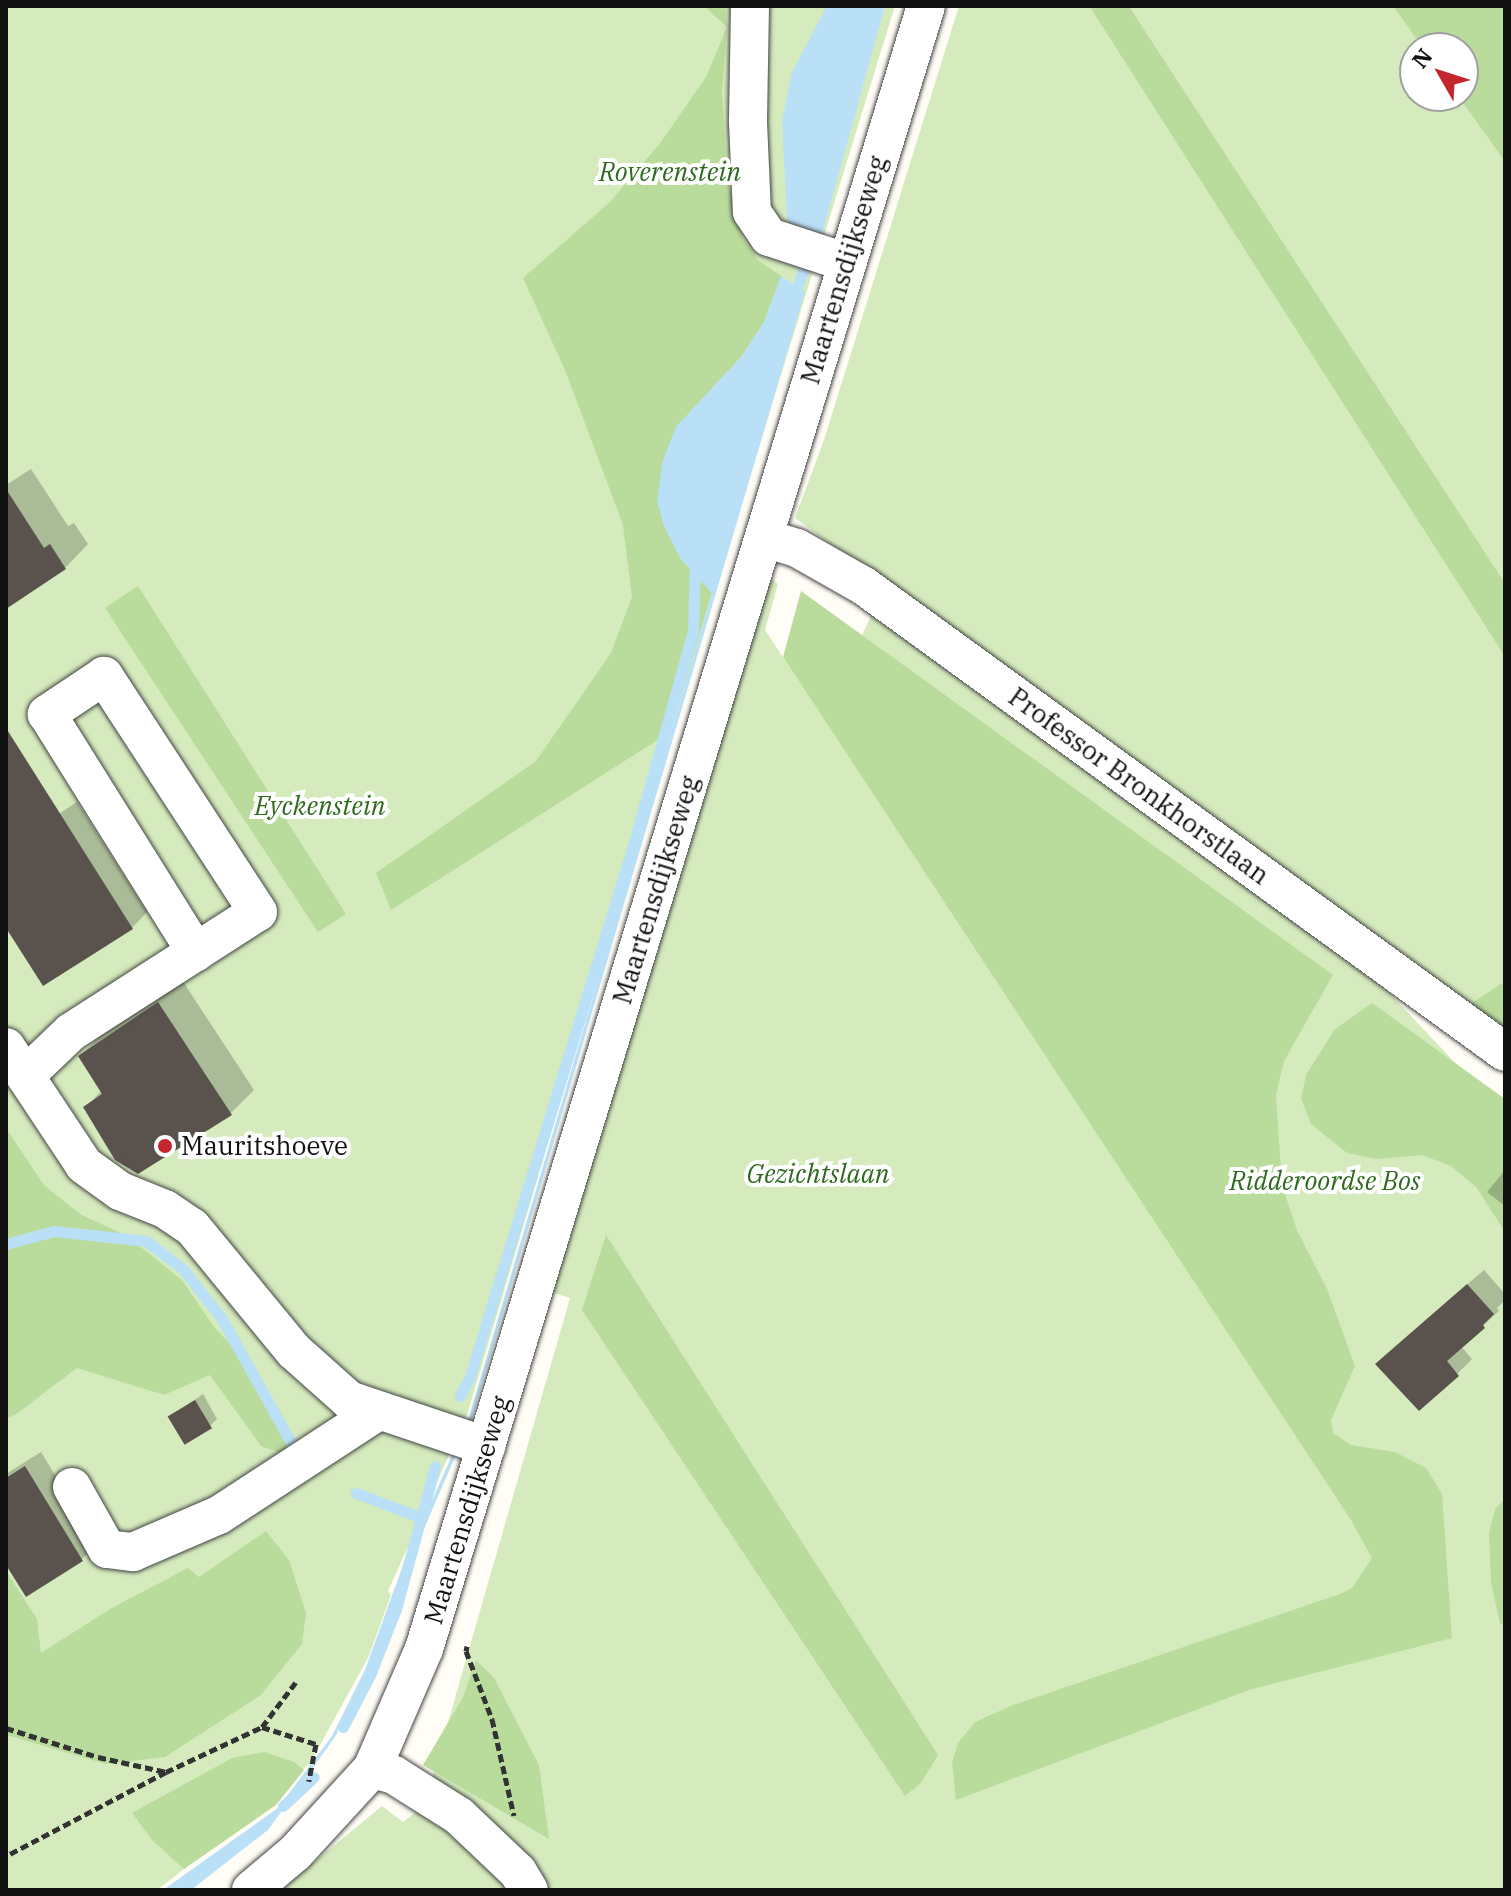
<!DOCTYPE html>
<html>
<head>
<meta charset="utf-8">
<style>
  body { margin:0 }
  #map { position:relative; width:1511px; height:1896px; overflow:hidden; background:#fffdf5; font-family:"IBM Plex Serif",serif }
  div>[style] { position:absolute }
  .green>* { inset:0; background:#d5ebbd }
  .forest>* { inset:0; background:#b9dc9c }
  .water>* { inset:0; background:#b9e0f7 }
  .shadow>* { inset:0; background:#0003 }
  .stream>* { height:11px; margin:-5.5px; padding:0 5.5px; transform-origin:5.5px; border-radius:5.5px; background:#b9e0f7 }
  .building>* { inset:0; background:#5a524d; transform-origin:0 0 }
  .path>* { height:5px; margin-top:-2.5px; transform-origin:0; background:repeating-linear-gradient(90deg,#333 0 8px,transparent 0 12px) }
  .roads { filter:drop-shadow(0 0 2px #444) drop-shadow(0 0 2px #444) }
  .minor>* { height:38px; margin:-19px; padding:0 19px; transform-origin:19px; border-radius:19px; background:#fff }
  .dots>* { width:22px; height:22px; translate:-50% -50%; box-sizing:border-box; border:4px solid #fff; border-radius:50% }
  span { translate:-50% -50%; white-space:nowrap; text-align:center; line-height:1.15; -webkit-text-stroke:8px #fff; paint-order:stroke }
  .park-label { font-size:26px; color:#2f6b1f; font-style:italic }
  .street-label { font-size:26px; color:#111 }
  .poi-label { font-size:26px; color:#111 }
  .left { translate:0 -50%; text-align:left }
  .frame { position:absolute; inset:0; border:8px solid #111; pointer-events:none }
  .north { position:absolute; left:1399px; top:32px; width:80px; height:80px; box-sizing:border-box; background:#fff; border:2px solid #a0a0a0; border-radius:50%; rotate:309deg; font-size:22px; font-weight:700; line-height:32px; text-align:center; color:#111 }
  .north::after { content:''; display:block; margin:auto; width:28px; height:36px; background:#c4262e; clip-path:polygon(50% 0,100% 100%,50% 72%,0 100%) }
</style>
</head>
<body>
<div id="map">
  <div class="green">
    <div style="clip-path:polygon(6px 6px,895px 6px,675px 718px,467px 1415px,388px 1591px,391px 1595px,368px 1658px,310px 1763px,229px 1834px,157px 1890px,6px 1890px)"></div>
    <div style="clip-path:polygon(959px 6px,1089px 6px,1505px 657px,1505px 981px,1464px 1008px,1269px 866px,1498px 1108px,1505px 1101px,1505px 1890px,280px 1890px,382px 1806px,403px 1822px,424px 1806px,570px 1298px,521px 1283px,741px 557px,778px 584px,765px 630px,984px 961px,830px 708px,885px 584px,795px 518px,824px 440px)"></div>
    <div style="clip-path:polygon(1129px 6px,1393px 6px,1423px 48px,1415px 48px,1415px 96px,1458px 96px,1505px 162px,1505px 583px)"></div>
  </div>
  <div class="forest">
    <div style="clip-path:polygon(704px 6px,725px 6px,727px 27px,722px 90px,727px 178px,742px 237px,758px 260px,781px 276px,764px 322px,742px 356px,676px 427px,696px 576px,712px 592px,670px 732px,391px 910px,376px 873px,536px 761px,611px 653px,632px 597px,623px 525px,565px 370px,523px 278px,610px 202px,661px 142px,706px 77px,727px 27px)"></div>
    <div style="clip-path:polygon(1089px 6px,1129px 6px,1505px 583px,1505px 657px)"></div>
    <div style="clip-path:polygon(1393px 6px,1505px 6px,1505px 162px,1458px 96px,1463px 96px,1463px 48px,1423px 48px)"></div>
    <div style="clip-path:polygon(138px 586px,346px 914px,318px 932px,105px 608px)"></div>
    <div style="clip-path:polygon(801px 591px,1333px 975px,1284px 1061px,1276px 1095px,1282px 1185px,1297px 1230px,1327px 1289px,1355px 1366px,1331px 1420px,1333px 1433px,1351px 1445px,1395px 1452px,1426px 1468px,1442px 1494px,1452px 1638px,1249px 1690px,956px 1800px,952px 1763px,958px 1743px,975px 1722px,1013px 1705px,1340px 1594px,1352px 1588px,1372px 1558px,1351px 1520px,783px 657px)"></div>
    <div style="clip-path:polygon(1505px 981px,1505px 1039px,1464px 1008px)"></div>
    <div style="clip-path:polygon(1372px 1003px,1505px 1099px,1505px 1232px,1477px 1188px,1451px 1166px,1422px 1155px,1377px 1159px,1347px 1153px,1311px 1124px,1301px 1099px,1306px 1075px,1335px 1029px)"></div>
    <div style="clip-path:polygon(6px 1128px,44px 1185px,80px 1214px,127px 1236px,182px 1280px,214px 1327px,230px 1344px,305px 1462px,261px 1446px,210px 1375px,164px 1395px,77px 1368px,15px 1415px,6px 1418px)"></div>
    <div style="clip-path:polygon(606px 1235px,938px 1755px,921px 1783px,905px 1796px,582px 1310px)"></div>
    <div style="clip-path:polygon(1505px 1499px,1505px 1625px,1500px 1624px,1491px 1582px,1489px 1533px,1495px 1509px)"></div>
    <div style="clip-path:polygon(266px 1531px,289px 1560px,306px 1613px,302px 1644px,261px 1695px,165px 1757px,106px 1764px,6px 1735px,6px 1571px,37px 1619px,41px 1653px,110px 1609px,188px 1568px,199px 1577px)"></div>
    <div style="clip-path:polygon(476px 1660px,494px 1678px,539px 1765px,549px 1839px,423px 1765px,463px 1697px)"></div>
    <div style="clip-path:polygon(264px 1752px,294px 1762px,304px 1770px,276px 1805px,184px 1869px,152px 1840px,132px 1813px,232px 1758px)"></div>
  </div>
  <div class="water">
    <div style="clip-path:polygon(827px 6px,885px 6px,819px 245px,795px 238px,787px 219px,782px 121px,792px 72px)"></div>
    <div style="clip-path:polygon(781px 276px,805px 292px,472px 1418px,406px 1570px,366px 1677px,335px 1737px,268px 1830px,191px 1890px,163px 1890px,278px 1808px,332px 1736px,365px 1670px,402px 1568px,469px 1417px,712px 593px,680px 558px,664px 526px,657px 501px,663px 460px,676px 427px,742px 356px,764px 322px)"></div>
  </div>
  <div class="shadow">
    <div style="clip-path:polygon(31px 469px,68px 526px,74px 523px,88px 544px,65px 568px,6px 606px,6px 485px)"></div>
    <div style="clip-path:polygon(77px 802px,147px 912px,132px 928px,6px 925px,6px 848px)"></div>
    <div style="clip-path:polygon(182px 980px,254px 1090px,231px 1113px,86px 1107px,102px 1090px,80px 1056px,103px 1033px)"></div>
    <div style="clip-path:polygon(1505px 1170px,1505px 1206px,1487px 1192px)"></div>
    <div style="clip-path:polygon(1484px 1270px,1505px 1294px,1505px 1300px,1497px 1308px,1499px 1311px,1461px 1346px,1472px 1359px,1457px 1374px,1393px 1349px)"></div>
    <div style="clip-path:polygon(203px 1394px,217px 1419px,210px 1426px,170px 1417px)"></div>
    <div style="clip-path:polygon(41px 1452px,97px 1544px,82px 1559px,27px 1594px,6px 1561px,6px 1474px)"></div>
  </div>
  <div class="stream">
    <div style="left:792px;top:301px;width:47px;rotate:-70deg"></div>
    <div style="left:6px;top:1244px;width:50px;rotate:-15.2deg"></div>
    <div style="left:54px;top:1231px;width:93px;rotate:6.2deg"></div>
    <div style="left:146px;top:1241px;width:46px;rotate:37.1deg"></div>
    <div style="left:183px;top:1269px;width:63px;rotate:52deg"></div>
    <div style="left:222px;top:1319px;width:143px;rotate:60.8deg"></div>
    <div style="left:460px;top:1396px;width:22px;rotate:-63deg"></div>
    <div style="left:470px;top:1376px;width:559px;rotate:-72.93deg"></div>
    <div style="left:634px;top:842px;width:220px;rotate:-74.4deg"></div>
    <div style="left:693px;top:630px;width:68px;rotate:-88.3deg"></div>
    <div style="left:356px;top:1493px;width:71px;rotate:20.7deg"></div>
    <div style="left:343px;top:1727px;width:59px;rotate:-62.6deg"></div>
    <div style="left:370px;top:1675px;width:71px;rotate:-68.5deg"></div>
    <div style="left:396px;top:1609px;width:148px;rotate:-74.7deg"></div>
    <div style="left:283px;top:1806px;width:42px;rotate:-43.1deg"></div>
  </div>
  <div class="building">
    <div style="clip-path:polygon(6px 489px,44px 548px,50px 544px,66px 569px,6px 609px)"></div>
    <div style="clip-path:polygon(6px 728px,133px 929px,43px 986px,6px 928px)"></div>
    <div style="clip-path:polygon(158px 1002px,232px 1115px,138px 1174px,115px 1160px,83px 1107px,102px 1094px,78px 1056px)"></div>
    <div style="clip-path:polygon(1467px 1284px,1494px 1314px,1483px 1325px,1485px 1328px,1447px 1361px,1459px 1376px,1419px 1411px,1375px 1364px)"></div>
    <div style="left:195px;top:1400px;width:33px;height:32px;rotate:59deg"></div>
    <div style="clip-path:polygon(25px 1466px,83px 1561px,26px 1597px,6px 1565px,6px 1478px)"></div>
  </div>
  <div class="path">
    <div style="left:467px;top:1646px;width:5px;rotate:101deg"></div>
    <div style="left:466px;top:1651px;width:73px;rotate:69.1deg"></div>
    <div style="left:492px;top:1719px;width:99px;rotate:77.2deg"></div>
    <div style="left:262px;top:1727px;width:57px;rotate:17.5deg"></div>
    <div style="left:316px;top:1744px;width:38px;rotate:101deg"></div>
    <div style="left:6px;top:1728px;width:96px;rotate:17.5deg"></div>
    <div style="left:98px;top:1757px;width:70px;rotate:12.4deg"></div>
    <div style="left:166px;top:1772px;width:181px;rotate:152.3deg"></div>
    <div style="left:166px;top:1772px;width:106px;rotate:-25.1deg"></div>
    <div style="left:262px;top:1727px;width:56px;rotate:-52.9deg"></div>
  </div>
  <div class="roads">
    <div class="minor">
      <div style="left:750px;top:6px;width:116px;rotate:91deg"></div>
      <div style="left:748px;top:122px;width:90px;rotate:87.5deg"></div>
      <div style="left:752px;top:212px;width:30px;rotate:56deg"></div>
      <div style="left:769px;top:237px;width:80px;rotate:18.2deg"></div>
      <div style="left:764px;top:538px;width:34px;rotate:17deg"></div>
      <div style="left:797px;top:548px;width:77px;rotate:29.6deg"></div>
      <div style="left:864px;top:586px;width:792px;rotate:36.02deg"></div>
      <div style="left:6px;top:1047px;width:141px;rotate:56.5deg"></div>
      <div style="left:84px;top:1165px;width:44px;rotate:35.8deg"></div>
      <div style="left:120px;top:1191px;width:48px;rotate:21.8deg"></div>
      <div style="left:165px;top:1209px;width:32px;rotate:34deg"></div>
      <div style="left:192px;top:1227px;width:161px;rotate:50.6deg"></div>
      <div style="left:294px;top:1351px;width:74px;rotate:41.7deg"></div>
      <div style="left:349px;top:1400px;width:145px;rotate:18.6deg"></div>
      <div style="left:25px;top:1076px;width:64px;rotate:-43.7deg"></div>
      <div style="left:71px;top:1032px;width:222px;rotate:-32.7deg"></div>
      <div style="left:258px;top:912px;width:282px;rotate:-123.1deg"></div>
      <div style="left:104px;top:676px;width:69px;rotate:146.3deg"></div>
      <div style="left:47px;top:714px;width:281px;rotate:58deg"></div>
      <div style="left:72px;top:1487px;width:71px;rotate:60.6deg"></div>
      <div style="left:107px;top:1549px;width:26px;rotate:7deg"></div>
      <div style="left:133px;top:1552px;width:94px;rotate:-23.3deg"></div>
      <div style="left:219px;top:1515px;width:189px;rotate:-33.1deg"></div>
      <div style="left:372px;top:1769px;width:23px;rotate:15deg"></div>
      <div style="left:394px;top:1775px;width:77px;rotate:32.2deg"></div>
      <div style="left:459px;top:1816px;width:81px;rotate:43.5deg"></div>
      <div style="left:518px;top:1872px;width:21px;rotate:59deg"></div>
      <div style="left:251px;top:1890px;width:57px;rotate:-40.1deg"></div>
      <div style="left:295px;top:1853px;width:114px;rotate:-47.5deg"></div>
      <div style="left:372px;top:1769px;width:131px;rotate:-66.6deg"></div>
      <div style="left:424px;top:1649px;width:1718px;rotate:-73.01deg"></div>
    </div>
  </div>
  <div class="dots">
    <div style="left:165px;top:1146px;background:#c4262e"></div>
  </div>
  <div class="park-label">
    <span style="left:670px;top:172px">Roverenstein</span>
    <span style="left:320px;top:806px">Eyckenstein</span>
    <span style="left:818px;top:1174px">Gezichtslaan</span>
    <span style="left:1325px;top:1181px">Ridderoordse Bos</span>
  </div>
  <div class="street-label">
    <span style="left:844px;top:270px;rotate:-73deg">Maartensdijkseweg</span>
    <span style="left:1139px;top:786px;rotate:36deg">Professor Bronkhorstlaan</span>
    <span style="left:656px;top:890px;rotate:-73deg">Maartensdijkseweg</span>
    <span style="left:467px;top:1510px;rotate:-73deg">Maartensdijkseweg</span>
  </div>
  <div class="poi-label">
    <span class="left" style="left:181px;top:1146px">Mauritshoeve</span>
  </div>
  <div class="frame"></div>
  <div class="north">N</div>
</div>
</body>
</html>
